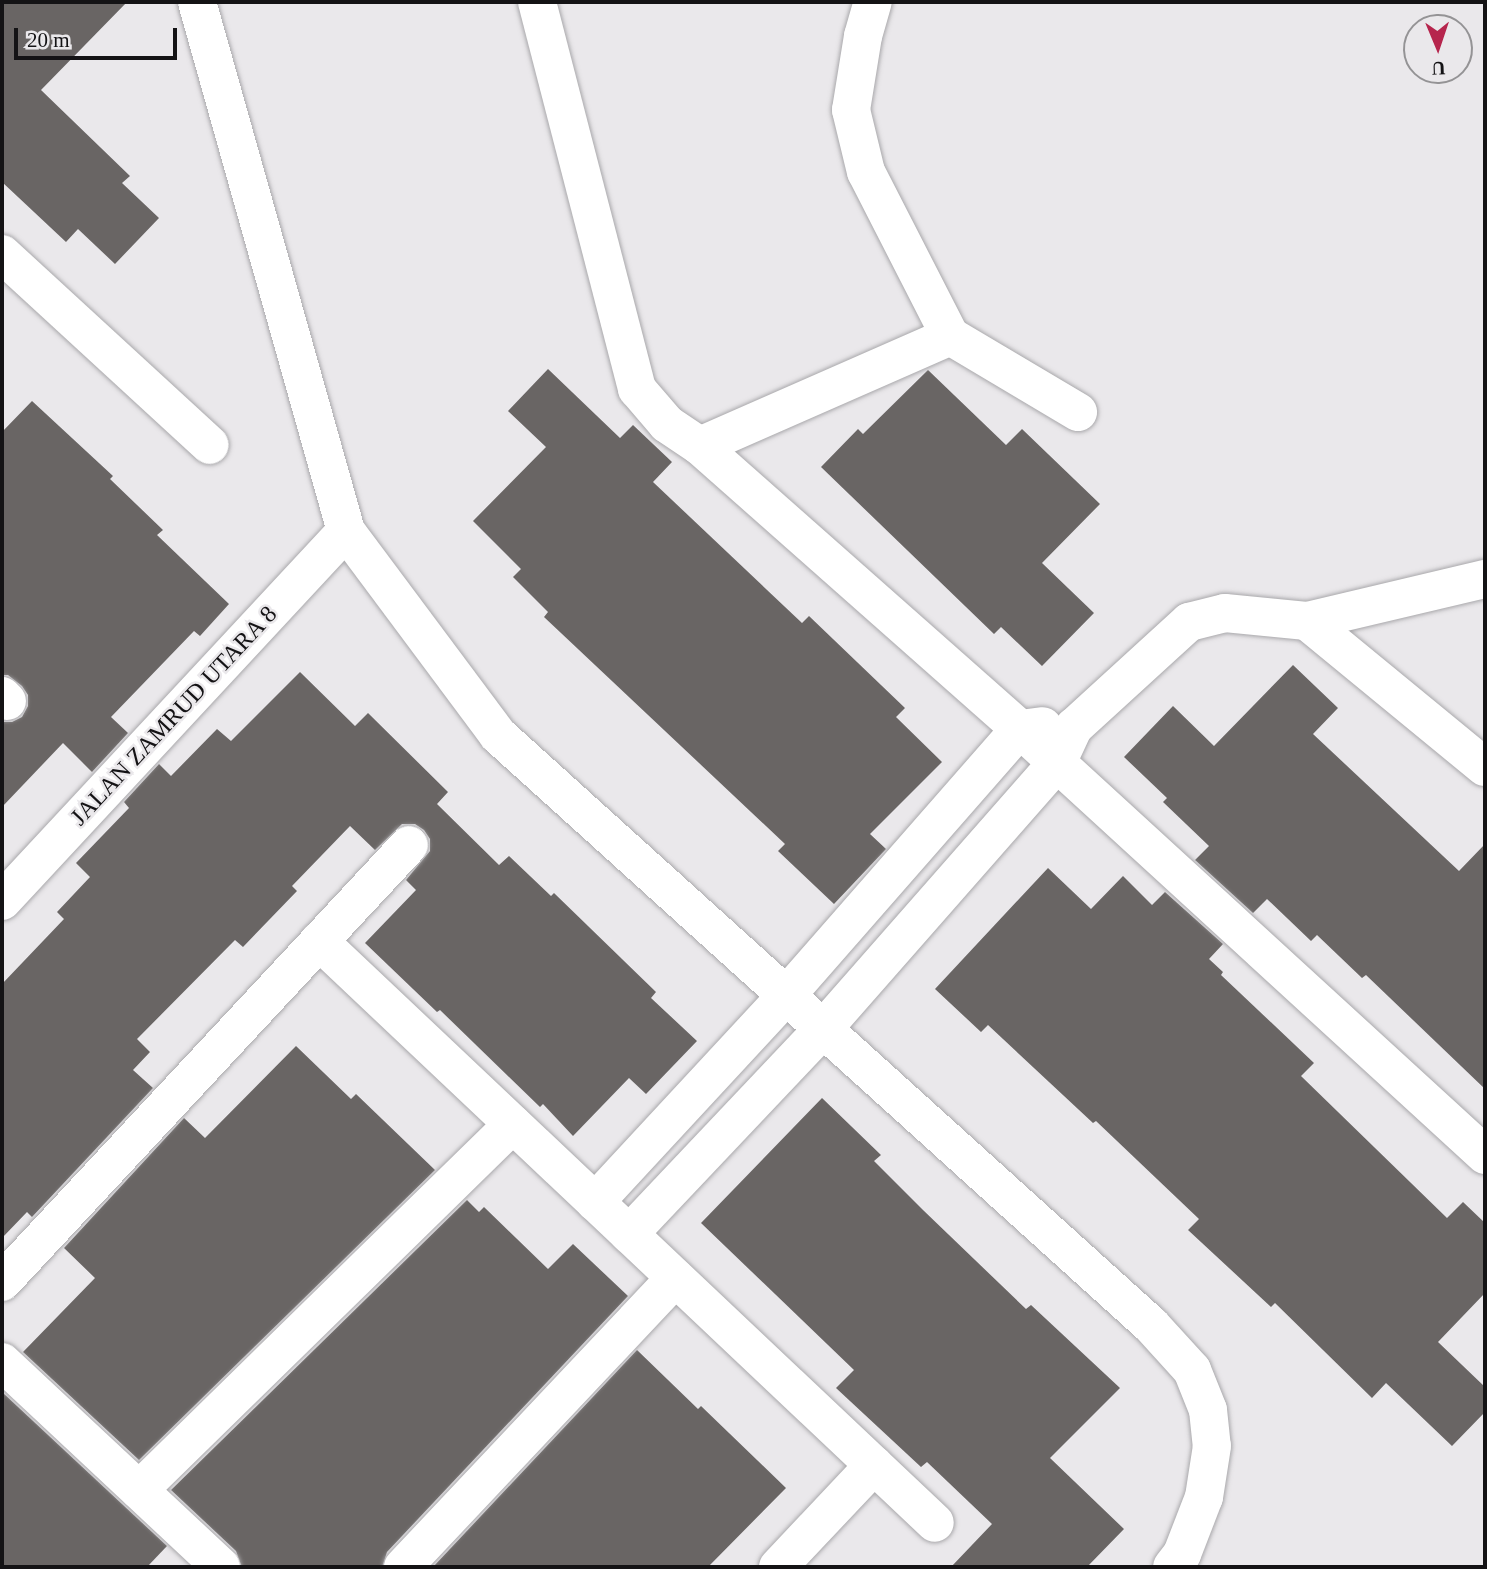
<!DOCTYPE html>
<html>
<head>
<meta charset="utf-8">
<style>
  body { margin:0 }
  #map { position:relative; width:1487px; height:1569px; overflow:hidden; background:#eae8eb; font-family:Georgia,serif }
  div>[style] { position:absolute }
  .building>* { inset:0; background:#696564 }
  .roads { filter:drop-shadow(0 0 2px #a9a8ab) drop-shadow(0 0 2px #a9a8ab) }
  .minor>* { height:38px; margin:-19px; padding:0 19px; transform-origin:19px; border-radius:19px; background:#fff }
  span { translate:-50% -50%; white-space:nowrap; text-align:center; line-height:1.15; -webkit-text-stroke:5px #eae8eb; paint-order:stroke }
  .street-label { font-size:24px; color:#141315 }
  .frame { position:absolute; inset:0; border:4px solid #141315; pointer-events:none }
  .north { position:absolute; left:1403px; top:14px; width:70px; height:70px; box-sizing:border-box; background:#eae8eb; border:2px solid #949395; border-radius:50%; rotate:178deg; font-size:19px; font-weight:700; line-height:28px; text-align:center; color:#141315 }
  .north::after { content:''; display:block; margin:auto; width:24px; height:32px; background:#b6254d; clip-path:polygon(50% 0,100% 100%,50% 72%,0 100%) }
  .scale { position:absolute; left:14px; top:28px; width:163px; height:32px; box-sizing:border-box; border:4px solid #141315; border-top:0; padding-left:9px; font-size:21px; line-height:24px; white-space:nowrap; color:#141315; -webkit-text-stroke:5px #eae8eb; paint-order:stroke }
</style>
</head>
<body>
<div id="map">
  <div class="building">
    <div style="clip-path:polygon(2px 2px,127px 2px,41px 90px,130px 176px,122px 183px,159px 218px,115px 264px,78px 229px,66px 242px,2px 182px)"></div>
    <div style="clip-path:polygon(548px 369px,620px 438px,633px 425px,672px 462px,653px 482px,802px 623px,809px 616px,905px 708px,896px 717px,942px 762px,870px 834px,886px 849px,834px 904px,778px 851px,785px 844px,544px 617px,548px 612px,513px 577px,521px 569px,473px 521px,546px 447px,508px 411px)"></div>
    <div style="clip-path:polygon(928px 370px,1006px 445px,1022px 429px,1100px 504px,1042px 563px,1094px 613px,1042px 666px,1001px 627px,994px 634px,821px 467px,858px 429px,863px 434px)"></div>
    <div style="clip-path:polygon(32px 401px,113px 476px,110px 479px,163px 530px,157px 535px,229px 604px,200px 636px,194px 631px,111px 717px,128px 733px,92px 772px,63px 743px,2px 807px,2px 722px,12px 722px,22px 717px,28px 706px,28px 695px,22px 686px,8px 675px,2px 675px,2px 432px)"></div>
    <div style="clip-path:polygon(1293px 665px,1338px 708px,1313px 734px,1459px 871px,1485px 844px,1485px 1089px,1366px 975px,1362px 978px,1317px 935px,1311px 941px,1267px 899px,1253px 913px,1195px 860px,1209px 846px,1163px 802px,1167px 798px,1124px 757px,1173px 706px,1214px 746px)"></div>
    <div style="clip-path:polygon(300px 672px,355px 726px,368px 713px,448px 792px,437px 804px,499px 865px,509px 856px,551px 896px,554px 893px,656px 992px,651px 998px,697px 1041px,646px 1094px,629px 1078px,573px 1136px,543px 1104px,540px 1107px,440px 1010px,437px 1012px,365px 943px,416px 890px,406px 880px,430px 851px,430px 839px,424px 830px,415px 824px,402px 824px,375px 850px,350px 826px,292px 886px,297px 891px,243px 947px,235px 940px,137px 1039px,150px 1052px,133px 1070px,153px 1088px,32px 1217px,27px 1212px,2px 1238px,2px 984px,64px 919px,57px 912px,90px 877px,76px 863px,129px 808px,124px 802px,159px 764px,171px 776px,217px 729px,231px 741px)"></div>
    <div style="clip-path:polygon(1048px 868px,1091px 909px,1123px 876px,1152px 905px,1165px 892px,1223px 944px,1209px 959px,1223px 972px,1221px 975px,1314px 1063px,1301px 1076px,1447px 1218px,1463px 1202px,1485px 1223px,1485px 1293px,1438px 1342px,1485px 1387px,1485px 1412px,1452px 1446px,1386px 1383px,1372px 1398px,1275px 1303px,1271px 1307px,1188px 1230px,1199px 1219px,1096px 1121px,1093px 1123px,988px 1025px,981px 1032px,935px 989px)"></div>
    <div style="clip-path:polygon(296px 1046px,351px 1099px,356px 1094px,435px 1170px,139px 1460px,23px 1352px,95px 1278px,64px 1248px,184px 1118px,205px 1138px)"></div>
    <div style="clip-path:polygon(822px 1098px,881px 1155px,874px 1161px,923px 1210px,1026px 1309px,1031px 1305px,1120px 1388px,1050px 1458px,1124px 1529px,1087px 1567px,951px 1567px,992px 1524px,927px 1462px,921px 1467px,836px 1388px,854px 1370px,701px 1223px)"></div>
    <div style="clip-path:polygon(467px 1200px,479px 1212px,484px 1207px,548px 1269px,573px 1244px,628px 1296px,387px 1552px,382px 1567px,242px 1567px,236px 1551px,171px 1490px)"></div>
    <div style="clip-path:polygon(637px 1350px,698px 1409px,701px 1406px,786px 1488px,708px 1567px,433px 1567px)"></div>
    <div style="clip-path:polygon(2px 1392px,167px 1546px,147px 1567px,2px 1567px)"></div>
  </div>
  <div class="roads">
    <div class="minor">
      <div style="left:197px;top:2px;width:550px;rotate:74.27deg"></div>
      <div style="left:346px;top:531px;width:254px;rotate:53.3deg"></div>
      <div style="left:498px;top:735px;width:880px;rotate:42.1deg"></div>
      <div style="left:1151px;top:1325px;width:61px;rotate:47.7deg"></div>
      <div style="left:1192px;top:1370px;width:43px;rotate:68.2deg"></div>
      <div style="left:1208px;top:1410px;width:36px;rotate:84deg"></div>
      <div style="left:1212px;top:1446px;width:52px;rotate:98.9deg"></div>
      <div style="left:1204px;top:1497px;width:61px;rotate:111.1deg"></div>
      <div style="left:1182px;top:1554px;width:16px;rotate:128deg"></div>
      <div style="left:537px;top:2px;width:400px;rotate:75.5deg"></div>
      <div style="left:637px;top:389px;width:46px;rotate:49.4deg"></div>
      <div style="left:667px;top:424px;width:40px;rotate:34deg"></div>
      <div style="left:700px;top:446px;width:427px;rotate:41.5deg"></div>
      <div style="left:1020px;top:729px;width:631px;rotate:42.49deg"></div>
      <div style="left:2px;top:254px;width:282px;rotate:42.6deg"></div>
      <div style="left:950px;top:336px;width:149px;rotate:30.7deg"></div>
      <div style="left:700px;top:446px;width:273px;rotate:-23.7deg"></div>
      <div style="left:950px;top:336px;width:184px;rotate:-117.1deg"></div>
      <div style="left:866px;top:172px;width:64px;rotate:-103.6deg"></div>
      <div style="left:851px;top:110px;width:75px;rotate:-80.8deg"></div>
      <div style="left:863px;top:36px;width:35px;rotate:-74deg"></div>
      <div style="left:1307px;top:621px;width:230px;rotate:39.4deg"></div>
      <div style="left:2px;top:696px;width:7px;rotate:45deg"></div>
      <div style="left:2px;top:901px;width:505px;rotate:-47.09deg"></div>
      <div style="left:319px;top:941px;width:847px;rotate:43.37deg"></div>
      <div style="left:595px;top:1202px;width:280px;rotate:-47.2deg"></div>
      <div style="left:785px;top:997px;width:356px;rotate:-48.8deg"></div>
      <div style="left:1020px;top:729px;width:23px;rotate:-7deg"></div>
      <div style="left:629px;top:1234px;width:284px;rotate:-46.6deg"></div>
      <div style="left:824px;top:1028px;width:353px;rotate:-48.7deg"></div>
      <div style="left:1057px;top:763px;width:40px;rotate:-65deg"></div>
      <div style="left:1074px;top:727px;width:156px;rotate:-42.4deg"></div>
      <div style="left:1189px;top:622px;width:37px;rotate:-14deg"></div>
      <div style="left:1225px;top:613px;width:82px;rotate:5.6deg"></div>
      <div style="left:1307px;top:621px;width:183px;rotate:-13.3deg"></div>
      <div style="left:2px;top:1282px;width:597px;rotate:-47.04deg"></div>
      <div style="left:2px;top:1362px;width:300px;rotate:43.1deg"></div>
      <div style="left:139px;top:1490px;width:523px;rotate:-44.38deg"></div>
      <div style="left:403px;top:1567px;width:397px;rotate:-46.7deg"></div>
      <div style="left:778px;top:1567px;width:140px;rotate:-46.7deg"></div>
    </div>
  </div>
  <div class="street-label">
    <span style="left:174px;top:716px;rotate:-47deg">JALAN ZAMRUD UTARA 8</span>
  </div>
  <div class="frame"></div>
  <div class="north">U</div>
  <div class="scale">20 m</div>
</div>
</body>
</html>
